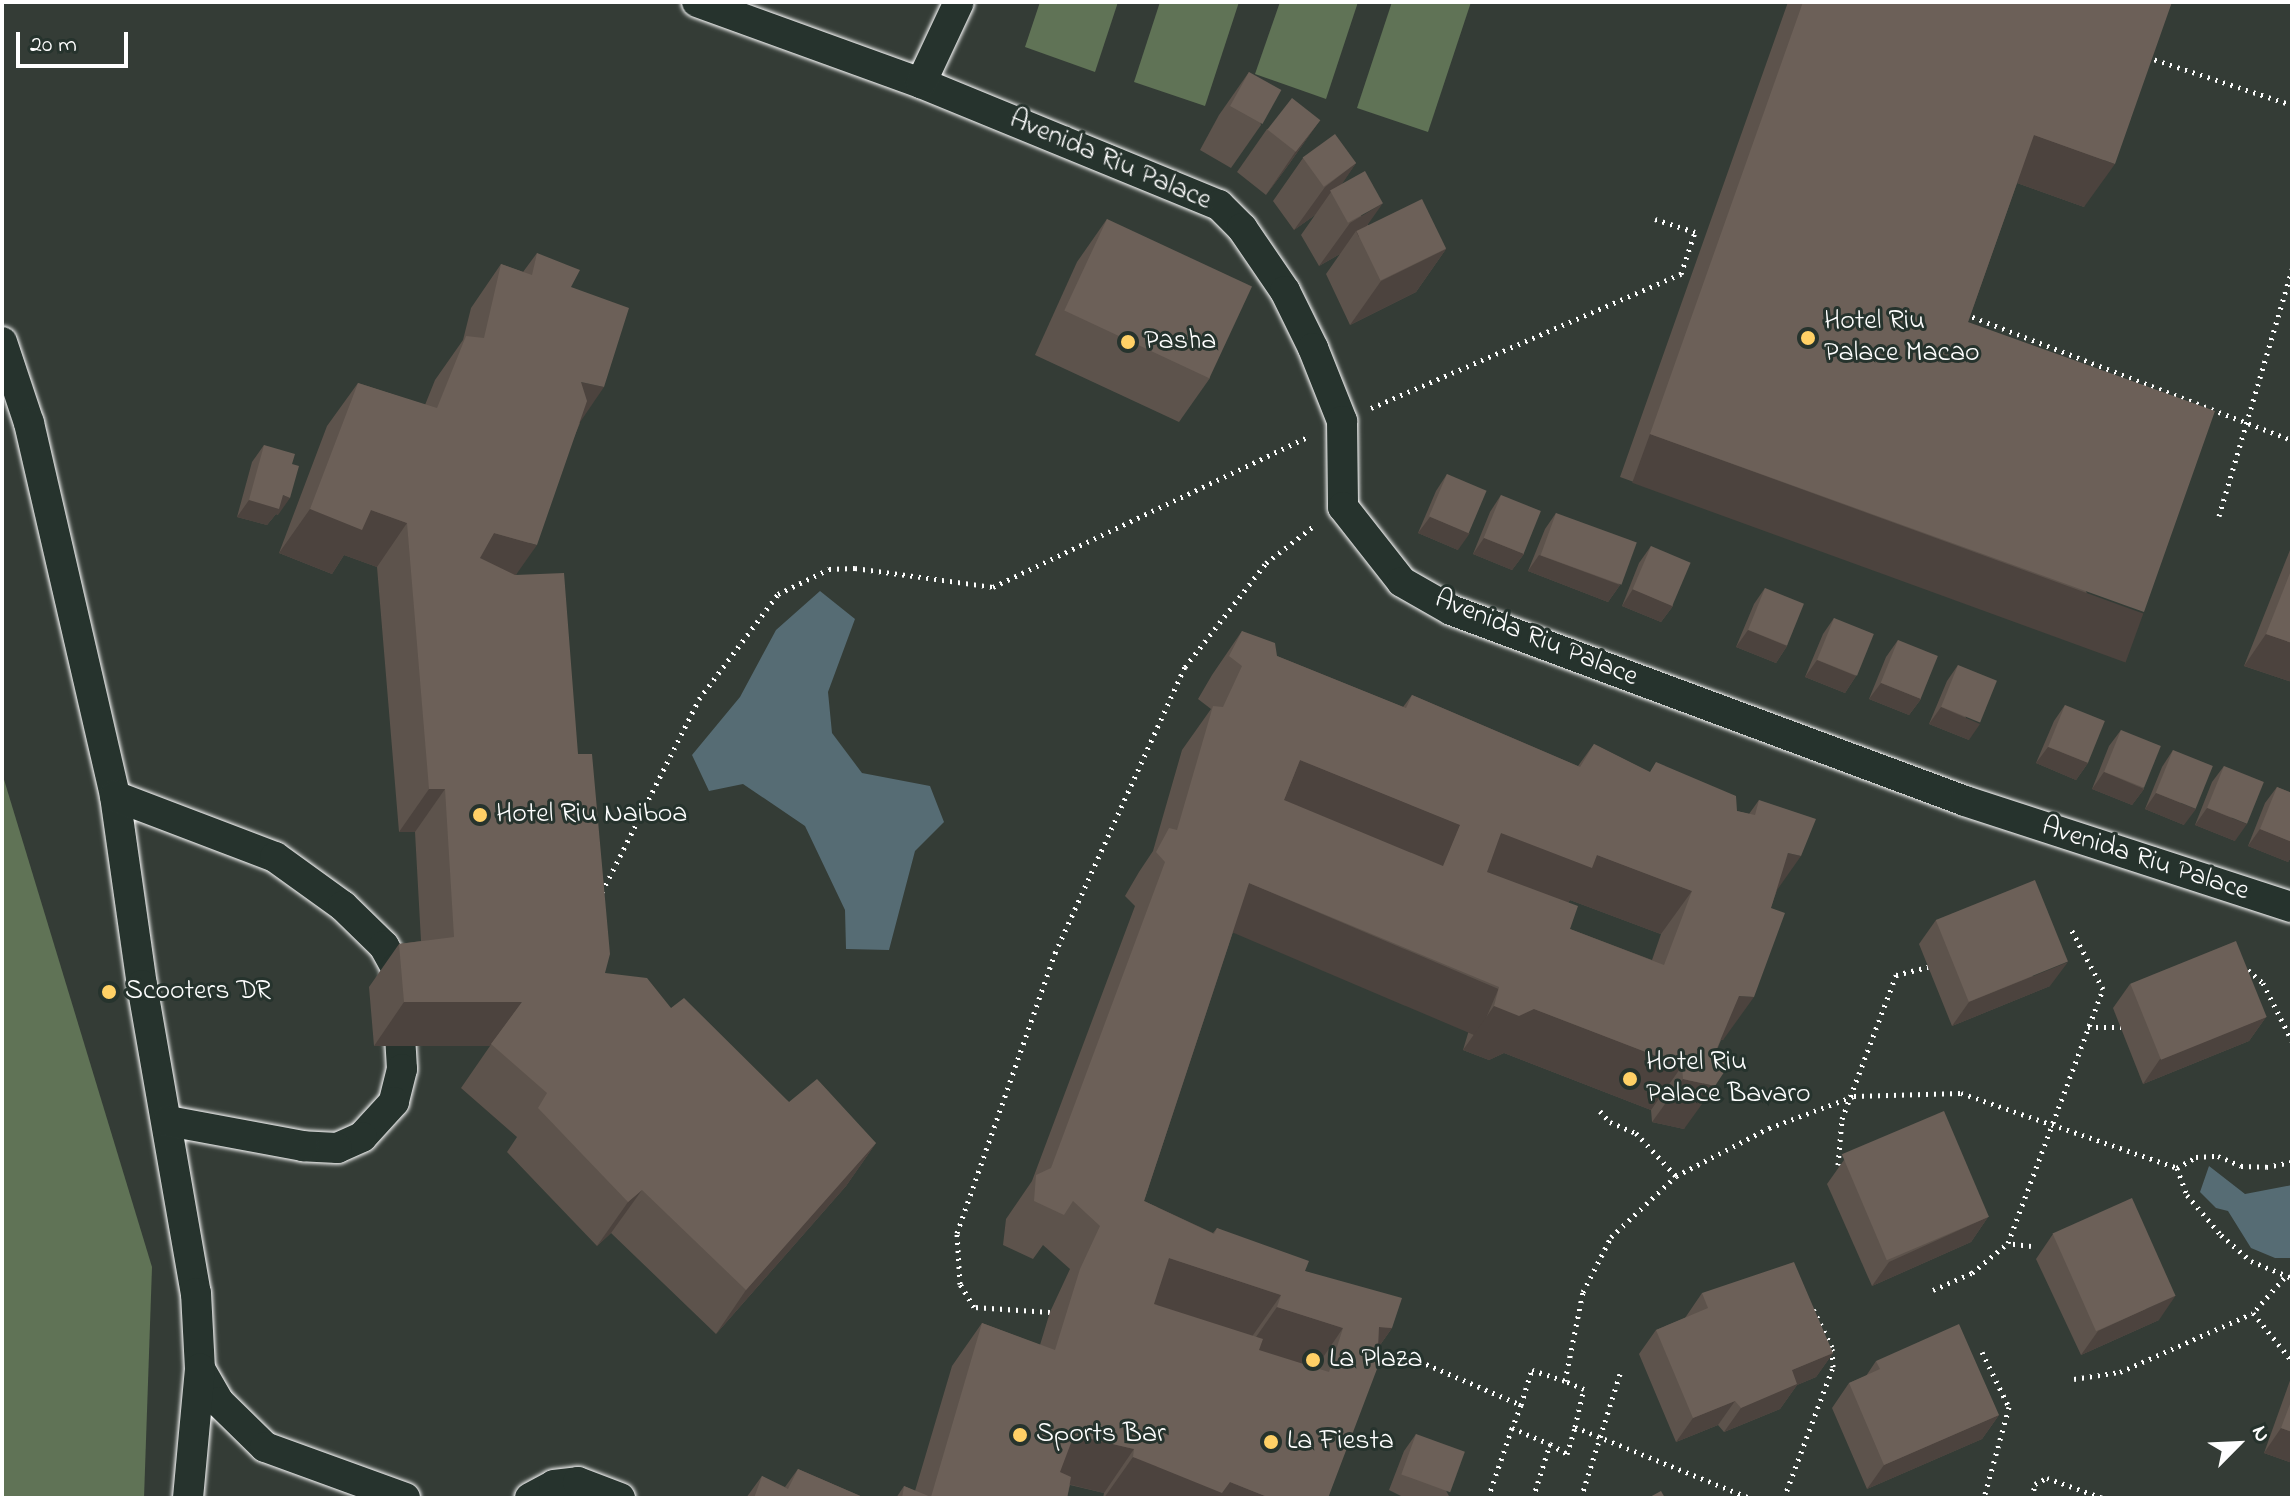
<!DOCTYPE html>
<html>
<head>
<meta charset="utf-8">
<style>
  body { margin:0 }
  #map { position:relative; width:2294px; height:1500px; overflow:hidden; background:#343c36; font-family:"Indie Flower",sans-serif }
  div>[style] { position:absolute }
  .green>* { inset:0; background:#607356 }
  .water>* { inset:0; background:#566c74 }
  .path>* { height:5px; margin-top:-2.5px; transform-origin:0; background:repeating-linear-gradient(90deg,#fff 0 2px,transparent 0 8px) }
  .roads { filter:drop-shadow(0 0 2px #fff) drop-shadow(0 0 2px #fff) }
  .minor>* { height:30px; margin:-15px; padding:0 15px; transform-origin:15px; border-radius:15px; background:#26332d }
  .wall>* { inset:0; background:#5d534c }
  .shaded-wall>* { inset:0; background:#4c433e; transform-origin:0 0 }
  .building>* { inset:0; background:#6c6058; transform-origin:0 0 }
  .dots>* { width:22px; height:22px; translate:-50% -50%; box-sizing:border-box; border:4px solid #26332d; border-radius:50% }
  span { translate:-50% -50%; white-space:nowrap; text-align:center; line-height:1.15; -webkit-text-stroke:6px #26332d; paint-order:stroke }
  .street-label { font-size:28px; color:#fff }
  .poi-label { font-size:28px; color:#fff }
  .left { translate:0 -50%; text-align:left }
  .frame { position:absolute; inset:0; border:4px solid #fff; pointer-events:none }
  .north { position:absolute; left:2198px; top:1404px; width:80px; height:80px; -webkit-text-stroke:6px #26332d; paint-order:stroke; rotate:66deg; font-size:22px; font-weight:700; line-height:32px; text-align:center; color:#fff }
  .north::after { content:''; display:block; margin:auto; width:28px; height:36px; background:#fff; clip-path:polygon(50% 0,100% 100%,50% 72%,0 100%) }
  .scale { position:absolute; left:16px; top:32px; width:112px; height:36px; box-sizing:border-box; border:4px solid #fff; border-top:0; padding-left:10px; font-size:24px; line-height:28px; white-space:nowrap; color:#fff; -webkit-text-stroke:6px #26332d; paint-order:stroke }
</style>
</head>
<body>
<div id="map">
  <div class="green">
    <div style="clip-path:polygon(1040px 2px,1118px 2px,1095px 72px,1025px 47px)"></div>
    <div style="clip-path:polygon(1160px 2px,1239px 2px,1205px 106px,1134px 82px)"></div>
    <div style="clip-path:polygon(1280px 2px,1358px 2px,1326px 99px,1255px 74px)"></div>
    <div style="clip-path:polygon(1392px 2px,1471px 2px,1428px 132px,1357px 108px)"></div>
    <div style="clip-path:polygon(2px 773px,152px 1267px,144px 1498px,2px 1498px)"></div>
  </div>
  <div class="water">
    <div style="clip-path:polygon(820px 591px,855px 619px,828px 692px,832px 733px,862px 773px,930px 786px,944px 822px,915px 851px,889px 950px,846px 949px,845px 910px,805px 826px,743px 784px,709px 791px,692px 755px,740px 697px,776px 630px)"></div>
    <div style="clip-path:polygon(2209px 1166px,2245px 1194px,2292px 1185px,2292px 1258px,2275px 1258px,2251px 1248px,2228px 1211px,2216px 1208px,2200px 1192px)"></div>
  </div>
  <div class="path">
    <div style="left:2147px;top:57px;width:153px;rotate:18.3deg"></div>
    <div style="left:1965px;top:314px;width:350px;rotate:21.1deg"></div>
    <div style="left:1371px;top:408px;width:338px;rotate:-23.4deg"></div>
    <div style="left:1681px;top:274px;width:44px;rotate:-71.6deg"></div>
    <div style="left:1695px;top:232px;width:42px;rotate:-162deg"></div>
    <div style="left:2219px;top:516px;width:258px;rotate:-73.5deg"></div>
    <div style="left:602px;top:892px;width:216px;rotate:-63.3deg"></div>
    <div style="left:699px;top:699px;width:131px;rotate:-53deg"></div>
    <div style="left:778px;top:594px;width:57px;rotate:-26.1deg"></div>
    <div style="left:829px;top:569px;width:26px;rotate:-2deg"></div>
    <div style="left:855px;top:568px;width:139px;rotate:7.8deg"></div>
    <div style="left:993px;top:587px;width:349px;rotate:-25.5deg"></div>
    <div style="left:2248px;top:970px;width:20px;rotate:41deg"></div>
    <div style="left:2263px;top:983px;width:65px;rotate:63.4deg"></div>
    <div style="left:2088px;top:1027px;width:33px"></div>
    <div style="left:1600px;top:1111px;width:15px;rotate:48deg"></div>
    <div style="left:1610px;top:1122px;width:28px;rotate:23deg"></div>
    <div style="left:1636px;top:1133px;width:59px;rotate:47.1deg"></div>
    <div style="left:1838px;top:1165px;width:46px;rotate:-85deg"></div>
    <div style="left:1842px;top:1119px;width:154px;rotate:-69.4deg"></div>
    <div style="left:1896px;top:975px;width:33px;rotate:-14deg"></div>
    <div style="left:2177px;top:1168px;width:22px;rotate:-30deg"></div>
    <div style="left:2196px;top:1157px;width:22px;rotate:-3deg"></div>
    <div style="left:2218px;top:1156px;width:25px;rotate:23deg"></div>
    <div style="left:2241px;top:1166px;width:25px;rotate:2deg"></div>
    <div style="left:2266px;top:1167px;width:26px;rotate:-11deg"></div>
    <div style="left:2031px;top:1246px;width:23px;rotate:-173deg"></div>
    <div style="left:2008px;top:1243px;width:271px;rotate:-69.5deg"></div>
    <div style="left:2103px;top:989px;width:68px;rotate:-118.1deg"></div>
    <div style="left:2284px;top:1278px;width:47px;rotate:131.5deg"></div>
    <div style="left:2253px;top:1313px;width:62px;rotate:50.9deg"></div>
    <div style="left:1933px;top:1290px;width:43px;rotate:-23.6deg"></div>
    <div style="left:1972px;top:1273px;width:47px;rotate:-39.8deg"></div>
    <div style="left:1050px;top:1312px;width:76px;rotate:-176.2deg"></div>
    <div style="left:974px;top:1307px;width:27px;rotate:-121deg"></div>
    <div style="left:960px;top:1284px;width:51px;rotate:-93.4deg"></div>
    <div style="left:957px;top:1233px;width:297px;rotate:-70.7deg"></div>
    <div style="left:1055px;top:953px;width:314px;rotate:-65.6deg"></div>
    <div style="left:1185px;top:667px;width:132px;rotate:-52.1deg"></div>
    <div style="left:1266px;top:563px;width:62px;rotate:-37.8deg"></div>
    <div style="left:1982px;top:1352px;width:61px;rotate:63.9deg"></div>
    <div style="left:2009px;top:1407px;width:94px;rotate:105.4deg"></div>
    <div style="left:1419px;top:1361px;width:111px;rotate:23.3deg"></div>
    <div style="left:1521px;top:1405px;width:37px;rotate:-73deg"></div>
    <div style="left:1532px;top:1370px;width:35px;rotate:18deg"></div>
    <div style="left:2074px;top:1379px;width:47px;rotate:-8.7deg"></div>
    <div style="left:2120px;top:1372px;width:145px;rotate:-23.9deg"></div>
    <div style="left:1521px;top:1405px;width:25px;rotate:111deg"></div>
    <div style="left:1512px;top:1428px;width:41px;rotate:22.8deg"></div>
    <div style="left:1575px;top:1427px;width:189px;rotate:22.1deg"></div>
    <div style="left:1488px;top:1498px;width:74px;rotate:-71.1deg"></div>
    <div style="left:1533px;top:1498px;width:57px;rotate:-72.5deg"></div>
    <div style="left:1550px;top:1444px;width:20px;rotate:30deg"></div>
    <div style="left:1567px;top:1454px;width:28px;rotate:-73deg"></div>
    <div style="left:1575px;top:1427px;width:39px;rotate:-77deg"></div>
    <div style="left:1584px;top:1389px;width:21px;rotate:-157deg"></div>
    <div style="left:1565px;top:1381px;width:91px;rotate:-78.6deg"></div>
    <div style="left:1583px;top:1292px;width:62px;rotate:-63deg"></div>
    <div style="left:1611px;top:1237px;width:89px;rotate:-43.2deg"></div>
    <div style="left:1676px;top:1176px;width:105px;rotate:-27.3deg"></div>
    <div style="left:1769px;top:1128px;width:91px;rotate:-20.6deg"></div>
    <div style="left:1854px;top:1096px;width:107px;rotate:-1.6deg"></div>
    <div style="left:1961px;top:1093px;width:229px;rotate:19.1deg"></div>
    <div style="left:2177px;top:1168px;width:29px;rotate:70deg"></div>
    <div style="left:2187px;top:1195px;width:52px;rotate:49.6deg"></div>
    <div style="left:2221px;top:1235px;width:40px;rotate:41deg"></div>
    <div style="left:2251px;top:1261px;width:44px;rotate:22.5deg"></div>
    <div style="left:1581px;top:1498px;width:134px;rotate:-72.6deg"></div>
    <div style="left:1784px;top:1498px;width:140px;rotate:-69.5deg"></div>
    <div style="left:1833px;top:1367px;width:20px;rotate:-93deg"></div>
    <div style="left:1832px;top:1347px;width:47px;rotate:-116.6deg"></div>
    <div style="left:2032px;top:1498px;width:14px;rotate:-78deg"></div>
    <div style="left:2035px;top:1484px;width:13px;rotate:-27deg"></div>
    <div style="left:2047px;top:1478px;width:59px;rotate:19.7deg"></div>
  </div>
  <div class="roads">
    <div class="minor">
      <div style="left:697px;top:2px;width:238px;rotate:19.9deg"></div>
      <div style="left:921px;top:83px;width:322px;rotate:22.3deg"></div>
      <div style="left:1219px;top:205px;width:33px;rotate:45deg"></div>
      <div style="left:1242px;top:228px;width:76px;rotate:55.7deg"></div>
      <div style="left:1285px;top:291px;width:64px;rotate:63.8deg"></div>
      <div style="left:1313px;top:348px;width:79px;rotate:68.3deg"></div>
      <div style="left:1342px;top:421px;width:86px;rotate:89.3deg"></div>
      <div style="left:1343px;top:507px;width:95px;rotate:51.8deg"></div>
      <div style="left:1402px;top:582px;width:56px;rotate:29.7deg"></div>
      <div style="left:1451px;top:610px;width:548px;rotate:20.38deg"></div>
      <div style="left:1965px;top:801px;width:344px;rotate:18deg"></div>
      <div style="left:921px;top:83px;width:89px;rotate:-64.9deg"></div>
      <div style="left:2px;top:342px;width:85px;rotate:71.6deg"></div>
      <div style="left:29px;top:423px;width:383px;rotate:77deg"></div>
      <div style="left:115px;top:796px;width:191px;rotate:81.9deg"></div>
      <div style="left:142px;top:985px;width:313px;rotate:80.1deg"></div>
      <div style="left:196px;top:1293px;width:76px;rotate:87deg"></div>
      <div style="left:200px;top:1369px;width:38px;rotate:60deg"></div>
      <div style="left:219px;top:1402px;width:64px;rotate:44.4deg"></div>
      <div style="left:265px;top:1447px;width:149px;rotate:20deg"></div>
      <div style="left:115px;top:796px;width:171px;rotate:20.9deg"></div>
      <div style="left:275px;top:857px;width:84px;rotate:35.8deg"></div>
      <div style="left:343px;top:906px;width:57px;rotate:44.3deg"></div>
      <div style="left:384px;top:946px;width:25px;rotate:61deg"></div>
      <div style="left:396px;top:968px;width:101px;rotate:86.6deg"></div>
      <div style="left:402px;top:1069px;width:34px;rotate:104deg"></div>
      <div style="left:394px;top:1102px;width:47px;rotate:132.4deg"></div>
      <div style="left:362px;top:1137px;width:27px;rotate:156deg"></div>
      <div style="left:337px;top:1148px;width:34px;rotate:-177deg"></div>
      <div style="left:303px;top:1146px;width:137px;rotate:-169.5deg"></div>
      <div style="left:188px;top:1498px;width:130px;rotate:-84.7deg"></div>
      <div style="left:530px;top:1498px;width:27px;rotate:-28deg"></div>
      <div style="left:554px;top:1485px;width:24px;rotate:-7deg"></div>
      <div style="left:578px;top:1482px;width:45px;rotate:20.9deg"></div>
    </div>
  </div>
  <div class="wall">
    <div style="clip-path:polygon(1788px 2px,2172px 2px,2084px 207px,2017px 183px,1968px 322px,2114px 655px,1620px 477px)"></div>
    <div style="clip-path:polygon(1249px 72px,1261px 125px,1231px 168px,1200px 150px,1219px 115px)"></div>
    <div style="clip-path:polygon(1320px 120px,1289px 164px,1266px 195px,1237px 172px,1267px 129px)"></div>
    <div style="clip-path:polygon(1303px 158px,1356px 163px,1340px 186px,1368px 225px,1446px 249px,1416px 292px,1350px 325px,1326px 274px,1340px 254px,1319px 266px,1301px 235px,1315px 215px,1294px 230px,1273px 201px)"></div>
    <div style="clip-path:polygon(1107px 219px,1210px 378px,1179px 422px,1035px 355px,1077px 262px)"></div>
    <div style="clip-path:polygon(537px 253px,571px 287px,580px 423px,516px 575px,578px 754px,605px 973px,671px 1008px,789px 1102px,876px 1143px,846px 1186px,716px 1334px,611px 1233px,597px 1246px,507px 1152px,517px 1137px,461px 1088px,490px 1046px,374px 1046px,369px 987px,399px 944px,421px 941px,415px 832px,399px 832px,377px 567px,344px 555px,332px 574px,279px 553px,327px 426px,358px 383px,425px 405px,435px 380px,463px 340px,471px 308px,501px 264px,523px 272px)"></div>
    <div style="clip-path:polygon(264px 445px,278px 515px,276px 514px,267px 525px,237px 517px,252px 462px)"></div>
    <div style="clip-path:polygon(1447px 474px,1458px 550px,1418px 533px,1436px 491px)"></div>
    <div style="clip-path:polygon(1501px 495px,1524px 554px,1512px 570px,1473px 554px,1490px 512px)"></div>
    <div style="clip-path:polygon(1556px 513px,1620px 585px,1608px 602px,1528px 571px,1545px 529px)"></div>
    <div style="clip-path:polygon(2292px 545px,2292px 682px,2244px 666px)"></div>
    <div style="clip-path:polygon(1651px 546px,1673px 606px,1661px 622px,1622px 606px,1639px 563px)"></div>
    <div style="clip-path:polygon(1765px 588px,1787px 646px,1776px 663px,1736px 647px,1754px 604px)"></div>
    <div style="clip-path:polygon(1834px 618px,1856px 676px,1845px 693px,1805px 677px,1823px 634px)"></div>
    <div style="clip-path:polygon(evenodd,1242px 631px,1277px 656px,1403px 707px,1412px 695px,1578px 766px,1594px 744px,1649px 772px,1737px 811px,1749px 814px,1759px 800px,1777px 890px,1723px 1040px,1721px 1040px,1684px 1129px,1652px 1122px,1651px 1110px,1504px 1053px,1489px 1060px,1463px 1050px,1469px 1030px,1233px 932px,1144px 1201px,1213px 1233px,1217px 1228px,1305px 1271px,1392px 1328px,1378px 1348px,1328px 1498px,1103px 1498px,1104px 1493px,1070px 1485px,1067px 1498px,896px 1498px,904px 1486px,915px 1491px,952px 1366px,982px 1323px,1040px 1345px,1050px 1312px,1070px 1269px,1043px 1245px,1033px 1259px,1003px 1245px,1006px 1219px,1032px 1181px,1135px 906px,1125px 896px,1139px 872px,1153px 851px,1182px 750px,1211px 709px,1198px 699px,1212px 675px,1242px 631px,1570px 900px,1661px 934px,1652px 960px,1570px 929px,1568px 903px,1570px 900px)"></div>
    <div style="clip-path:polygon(1898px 640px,1921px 699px,1909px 715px,1869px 699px,1886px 657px)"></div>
    <div style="clip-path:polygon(1958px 665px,1969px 740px,1929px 724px,1947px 681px)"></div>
    <div style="clip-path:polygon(2065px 705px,2088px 763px,2076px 780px,2036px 763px,2054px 721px)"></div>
    <div style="clip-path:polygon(2121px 730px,2144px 789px,2132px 805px,2092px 789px,2109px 746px)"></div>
    <div style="clip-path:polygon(2173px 750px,2184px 825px,2145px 809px,2162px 767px)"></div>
    <div style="clip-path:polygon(2224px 766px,2235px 841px,2195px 825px,2212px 782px)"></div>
    <div style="clip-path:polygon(2277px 787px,2292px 793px,2292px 856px,2288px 862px,2248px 846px,2265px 803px)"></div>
    <div style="clip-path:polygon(1936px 920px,2050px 986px,1952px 1026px,1919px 944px)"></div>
    <div style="clip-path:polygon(2130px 984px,2266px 1017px,2249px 1041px,2143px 1084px,2113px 1008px)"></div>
    <div style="clip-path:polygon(1844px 1160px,1988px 1217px,1971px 1242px,1872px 1286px,1827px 1184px)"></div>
    <div style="clip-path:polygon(2053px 1234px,2159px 1320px,2081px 1355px,2036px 1259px)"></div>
    <div style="clip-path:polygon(1702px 1293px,1833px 1353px,1816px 1377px,1797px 1385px,1780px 1409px,1724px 1432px,1718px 1425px,1676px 1442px,1639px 1354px,1656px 1330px,1685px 1318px)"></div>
    <div style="clip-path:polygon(1876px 1361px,1999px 1415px,1982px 1439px,1867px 1489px,1832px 1408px,1849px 1383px,1866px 1376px)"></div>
    <div style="clip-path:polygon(2292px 1375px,2292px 1463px,2264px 1453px)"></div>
    <div style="clip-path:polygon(1416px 1434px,1449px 1496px,1447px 1498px,1405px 1498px,1389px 1490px,1404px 1451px)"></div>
    <div style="clip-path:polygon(798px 1469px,865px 1498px,746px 1498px,762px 1476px,785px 1487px)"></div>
  </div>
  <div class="shaded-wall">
    <div style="clip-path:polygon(1320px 120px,1289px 164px,1266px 195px,1296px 151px)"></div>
    <div style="clip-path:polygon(2034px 135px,2115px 164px,2084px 207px,2003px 178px)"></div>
    <div style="clip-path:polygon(1356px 163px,1334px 196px,1331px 192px,1315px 215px,1294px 230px,1325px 187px)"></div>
    <div style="clip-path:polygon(1383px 203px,1359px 237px,1356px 231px,1340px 254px,1319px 266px,1350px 223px)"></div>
    <div style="clip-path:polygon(1446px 249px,1416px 292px,1350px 325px,1381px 281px)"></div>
    <div style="clip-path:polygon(581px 382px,604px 387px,574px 431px)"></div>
    <div style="left:1650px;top:434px;width:525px;height:52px;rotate:20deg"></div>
    <div style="clip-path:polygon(283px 495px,290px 498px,278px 515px,276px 514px,267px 525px,237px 517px,249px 500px)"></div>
    <div style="clip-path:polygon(310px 509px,371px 510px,407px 523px,377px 567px,344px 555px,332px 574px,279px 553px)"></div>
    <div style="clip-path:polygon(1430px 517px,1470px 533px,1458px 550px,1418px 533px)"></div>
    <div style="clip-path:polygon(494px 533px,537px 545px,506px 589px,464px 577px)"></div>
    <div style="clip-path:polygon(1484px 538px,1524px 554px,1512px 570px,1473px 554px)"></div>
    <div style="clip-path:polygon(1539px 555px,1620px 585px,1608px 602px,1528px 571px)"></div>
    <div style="clip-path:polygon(1633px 589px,1673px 606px,1661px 622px,1622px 606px)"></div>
    <div style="clip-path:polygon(1748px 630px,1787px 646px,1776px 663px,1736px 647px)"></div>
    <div style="clip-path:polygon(2266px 634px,2292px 643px,2292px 682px,2244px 666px)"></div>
    <div style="clip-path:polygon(1817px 660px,1856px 676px,1845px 693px,1805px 677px)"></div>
    <div style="clip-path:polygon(1881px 683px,1921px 699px,1909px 715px,1869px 699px)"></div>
    <div style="clip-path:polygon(1941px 707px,1980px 724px,1969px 740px,1929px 724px)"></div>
    <div style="clip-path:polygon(2048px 747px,2088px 763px,2076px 780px,2036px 763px)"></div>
    <div style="left:1300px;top:760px;width:173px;height:52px;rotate:22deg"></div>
    <div style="clip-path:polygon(2104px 772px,2144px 789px,2132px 805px,2092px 789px)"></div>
    <div style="clip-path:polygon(429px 789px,445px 789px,415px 832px,399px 832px)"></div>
    <div style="clip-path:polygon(2156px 793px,2196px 809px,2184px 825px,2145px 809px)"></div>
    <div style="clip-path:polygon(2207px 808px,2247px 824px,2235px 841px,2195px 825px)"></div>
    <div style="clip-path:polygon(2260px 829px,2292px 842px,2292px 856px,2288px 862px,2248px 846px)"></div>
    <div style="clip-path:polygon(1501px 833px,1597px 855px,1692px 891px,1661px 934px,1570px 900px,1562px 912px,1470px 877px)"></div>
    <div style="clip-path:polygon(1788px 853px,1801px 856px,1770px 900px)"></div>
    <div style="left:1249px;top:883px;width:271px;height:52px;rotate:23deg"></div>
    <div style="clip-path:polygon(2068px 962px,2050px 986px,1952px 1026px,1969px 1002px)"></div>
    <div style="clip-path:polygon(1739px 996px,1754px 997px,1723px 1040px,1708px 1039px)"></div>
    <div style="clip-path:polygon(404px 1002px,522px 1002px,490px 1046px,374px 1046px)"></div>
    <div style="clip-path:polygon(1494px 1006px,1534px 1009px,1682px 1066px,1651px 1110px,1504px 1053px,1489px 1060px,1463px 1050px)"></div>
    <div style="clip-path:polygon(2266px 1017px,2249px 1041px,2143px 1084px,2160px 1059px)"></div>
    <div style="clip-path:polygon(1683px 1079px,1715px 1086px,1684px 1129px,1652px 1122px)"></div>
    <div style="clip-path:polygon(876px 1143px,846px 1186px,716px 1334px,746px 1290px)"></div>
    <div style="clip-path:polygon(642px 1190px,611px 1233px,597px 1246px,628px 1202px)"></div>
    <div style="clip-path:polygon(1988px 1217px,1971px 1242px,1872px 1286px,1889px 1262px)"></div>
    <div style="clip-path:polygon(1169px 1258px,1281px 1295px,1251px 1338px,1138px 1302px)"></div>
    <div style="clip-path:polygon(2176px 1295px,2159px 1320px,2081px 1355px,2098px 1331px)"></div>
    <div style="clip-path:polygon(1277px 1307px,1343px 1328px,1313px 1372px,1247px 1350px)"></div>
    <div style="clip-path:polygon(1379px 1327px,1392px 1328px,1361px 1372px)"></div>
    <div style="clip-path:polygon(1833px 1353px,1816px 1377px,1797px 1385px,1780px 1409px,1724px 1432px,1741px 1408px,1792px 1370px)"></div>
    <div style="clip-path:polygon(1735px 1401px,1718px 1425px,1676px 1442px,1693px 1418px)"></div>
    <div style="clip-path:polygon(1999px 1415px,1982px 1439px,1867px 1489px,1884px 1465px)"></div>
    <div style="clip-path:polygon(2281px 1428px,2292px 1432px,2292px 1463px,2264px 1453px)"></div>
    <div style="clip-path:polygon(1074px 1435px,1134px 1449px,1104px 1493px,1044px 1478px)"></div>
    <div style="clip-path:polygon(1133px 1457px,1230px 1482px,1270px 1498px,1104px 1498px)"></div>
  </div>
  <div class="building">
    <div style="clip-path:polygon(1803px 2px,2172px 2px,2115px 164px,2034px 135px,1968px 322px,2215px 411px,2144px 612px,1650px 434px)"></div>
    <div style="left:1249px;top:72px;width:37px;height:39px;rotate:29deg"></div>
    <div style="left:1292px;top:98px;width:36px;height:40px;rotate:38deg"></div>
    <div style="left:1335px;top:134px;width:36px;height:40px;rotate:54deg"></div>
    <div style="left:1365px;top:171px;width:37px;height:40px;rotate:61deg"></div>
    <div style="left:1422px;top:199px;width:55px;height:73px;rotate:64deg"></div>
    <div style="left:1107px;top:219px;width:160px;height:101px;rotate:25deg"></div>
    <div style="clip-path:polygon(537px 253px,580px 270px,571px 287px,629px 308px,604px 387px,581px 382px,587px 401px,537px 545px,494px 533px,480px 558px,515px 575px,564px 573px,578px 754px,592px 754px,610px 954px,605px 973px,647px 978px,671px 1008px,684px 998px,789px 1102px,817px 1079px,876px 1143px,746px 1290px,642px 1190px,628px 1202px,538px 1108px,547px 1093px,491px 1044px,522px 1002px,404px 1002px,399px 944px,454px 937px,445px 789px,429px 789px,407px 523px,371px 510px,362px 530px,310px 509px,358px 383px,437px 408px,466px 336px,484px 338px,501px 264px,532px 275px)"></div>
    <div style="clip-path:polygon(264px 445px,295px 454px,292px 464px,299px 466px,290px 498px,283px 495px,279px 509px,249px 500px)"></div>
    <div style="left:1447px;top:474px;width:43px;height:46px;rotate:23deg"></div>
    <div style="left:1501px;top:495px;width:43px;height:46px;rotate:22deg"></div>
    <div style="left:1556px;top:513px;width:86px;height:45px;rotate:20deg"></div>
    <div style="left:1651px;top:546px;width:43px;height:47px;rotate:23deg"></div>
    <div style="clip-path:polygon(2292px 568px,2292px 643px,2266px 634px)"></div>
    <div style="left:1765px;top:588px;width:42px;height:45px;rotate:22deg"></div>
    <div style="left:1834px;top:618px;width:43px;height:45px;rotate:22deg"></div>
    <div style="clip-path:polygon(evenodd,1242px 631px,1275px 643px,1277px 656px,1406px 708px,1412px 695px,1580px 767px,1594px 744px,1650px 772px,1656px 762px,1736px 796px,1737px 811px,1755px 815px,1759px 800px,1816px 819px,1801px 856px,1788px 853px,1771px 908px,1785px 913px,1754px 997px,1739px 996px,1714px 1055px,1730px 1063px,1715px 1086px,1683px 1079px,1682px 1066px,1534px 1009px,1519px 1016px,1494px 1006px,1499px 987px,1249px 883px,1144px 1201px,1214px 1234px,1217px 1228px,1309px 1261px,1305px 1271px,1402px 1298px,1392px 1328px,1379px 1327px,1377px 1369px,1328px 1498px,1270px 1498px,1230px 1482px,1222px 1493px,1133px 1457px,1134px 1449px,1074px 1435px,1060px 1472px,1071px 1477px,1067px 1498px,902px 1498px,904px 1486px,931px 1497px,982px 1323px,1055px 1350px,1080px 1269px,1100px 1226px,1073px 1201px,1064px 1215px,1034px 1201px,1036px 1175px,1051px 1168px,1165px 862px,1156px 852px,1169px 828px,1177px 830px,1213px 706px,1223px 707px,1242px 666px,1229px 656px,1242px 631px,1300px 760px,1460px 825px,1443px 866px,1284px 800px,1300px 760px,1242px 631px,1501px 833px,1592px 868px,1597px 855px,1692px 891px,1664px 965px,1570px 929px,1578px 906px,1487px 872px,1501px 833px,1242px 631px,1169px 1258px,1281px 1295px,1277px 1307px,1343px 1328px,1329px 1372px,1259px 1350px,1263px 1339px,1154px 1304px,1169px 1258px)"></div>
    <div style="left:1898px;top:640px;width:43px;height:46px;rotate:22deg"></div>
    <div style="left:1958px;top:665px;width:42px;height:45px;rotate:22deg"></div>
    <div style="left:2065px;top:705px;width:43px;height:45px;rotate:22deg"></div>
    <div style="left:2121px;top:730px;width:43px;height:45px;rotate:22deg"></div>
    <div style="left:2173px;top:750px;width:43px;height:46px;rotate:22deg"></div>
    <div style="left:2224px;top:766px;width:43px;height:45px;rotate:22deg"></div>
    <div style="clip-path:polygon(2277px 787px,2292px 793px,2292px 842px,2260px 829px)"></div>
    <div style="left:2035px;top:880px;width:88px;height:107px;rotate:68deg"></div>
    <div style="left:2236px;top:941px;width:82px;height:114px;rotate:68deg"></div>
    <div style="left:1944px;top:1111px;width:115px;height:111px;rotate:67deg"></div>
    <div style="left:2132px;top:1198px;width:107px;height:87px;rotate:66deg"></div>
    <div style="clip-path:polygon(1794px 1262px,1833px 1353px,1792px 1370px,1797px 1384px,1741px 1408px,1735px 1401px,1693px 1418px,1656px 1330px,1708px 1308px,1702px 1293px)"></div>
    <div style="clip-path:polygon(1959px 1324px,1999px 1415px,1884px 1465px,1849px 1383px,1880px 1369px,1876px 1361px)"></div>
    <div style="clip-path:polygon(2292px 1399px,2292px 1432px,2281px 1428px)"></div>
    <div style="left:1416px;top:1434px;width:52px;height:43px;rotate:20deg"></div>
    <div style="clip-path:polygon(798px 1469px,865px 1498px,754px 1498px,762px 1476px,788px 1489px)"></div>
    <div style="clip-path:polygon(1661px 1491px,1665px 1498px,1648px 1498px)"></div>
  </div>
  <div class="dots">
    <div style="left:1808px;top:338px;background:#ffd166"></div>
    <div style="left:1128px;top:342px;background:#ffd166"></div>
    <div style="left:480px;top:815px;background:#ffd166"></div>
    <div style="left:109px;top:992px;background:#ffd166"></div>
    <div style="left:1630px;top:1079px;background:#ffd166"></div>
    <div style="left:1313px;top:1360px;background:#ffd166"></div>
    <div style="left:1020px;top:1435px;background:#ffd166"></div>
    <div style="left:1271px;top:1442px;background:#ffd166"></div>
  </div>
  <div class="street-label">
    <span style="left:1110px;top:161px;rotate:23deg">Avenida Riu Palace</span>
    <span style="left:1536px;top:639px;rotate:22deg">Avenida Riu Palace</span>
    <span style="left:2145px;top:860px;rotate:18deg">Avenida Riu Palace</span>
  </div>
  <div class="poi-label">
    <span class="left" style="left:1824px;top:338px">Hotel Riu<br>Palace Macao</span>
    <span class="left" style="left:1144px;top:342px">Pasha</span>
    <span class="left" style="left:496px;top:815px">Hotel Riu Naiboa</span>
    <span class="left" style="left:125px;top:992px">Scooters DR</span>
    <span class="left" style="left:1646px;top:1079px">Hotel Riu<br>Palace Bavaro</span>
    <span class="left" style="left:1329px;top:1360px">La Plaza</span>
    <span class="left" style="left:1036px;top:1435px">Sports Bar</span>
    <span class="left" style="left:1287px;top:1442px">La Fiesta</span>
  </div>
  <div class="frame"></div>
  <div class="north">N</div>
  <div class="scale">20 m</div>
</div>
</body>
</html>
